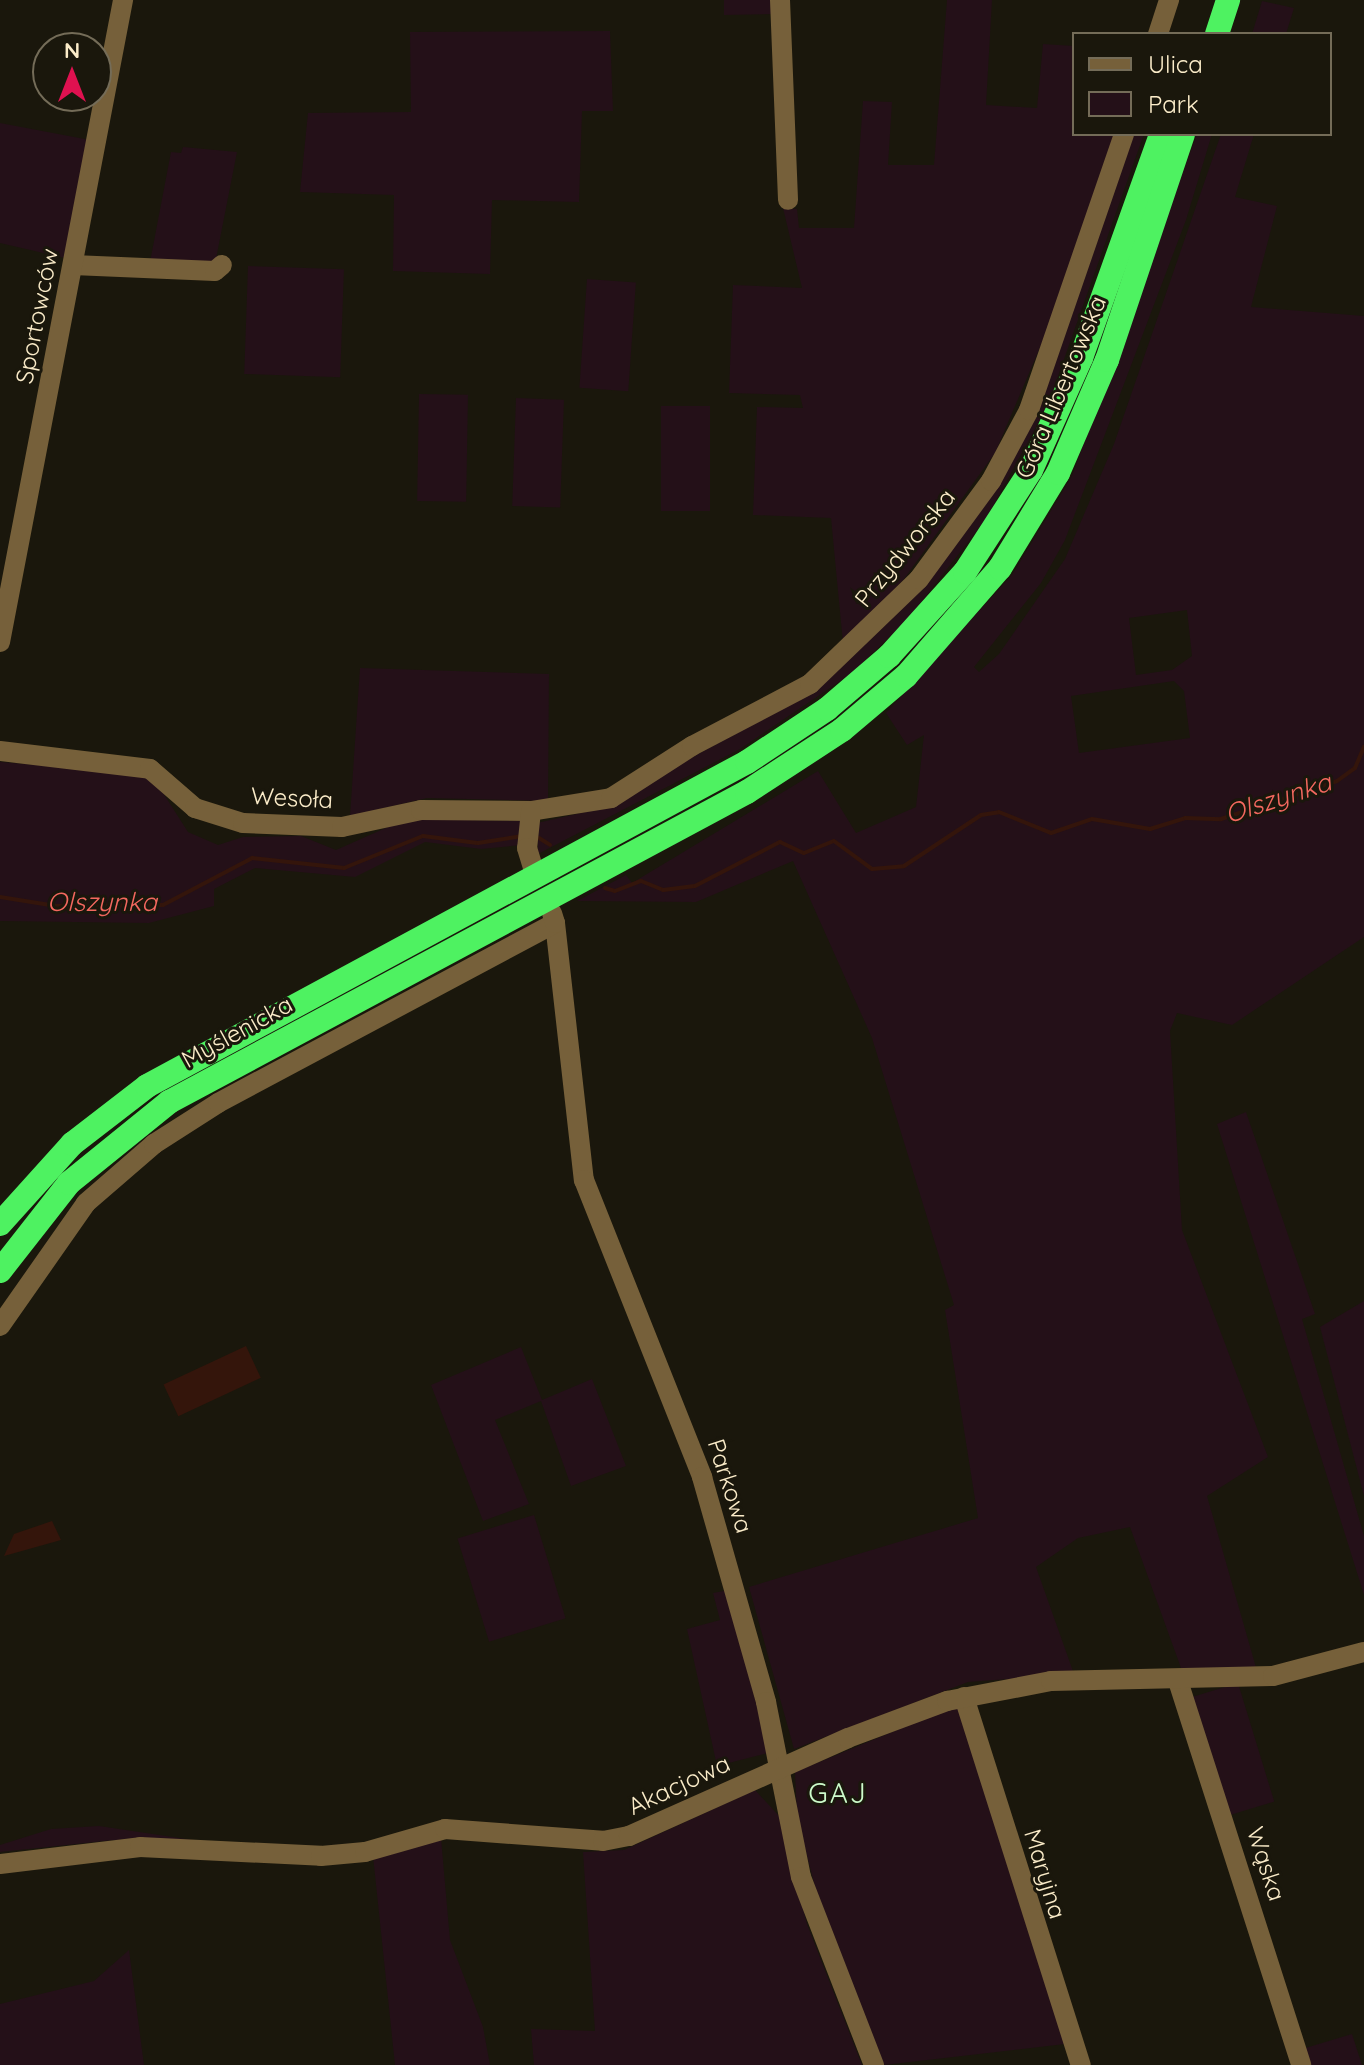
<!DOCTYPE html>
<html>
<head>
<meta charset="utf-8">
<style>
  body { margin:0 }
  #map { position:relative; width:1364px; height:2065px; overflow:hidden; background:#1a170c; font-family:Quicksand,sans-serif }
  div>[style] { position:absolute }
  .green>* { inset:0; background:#241018; transform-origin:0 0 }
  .water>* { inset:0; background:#34150b; transform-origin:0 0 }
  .stream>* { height:4px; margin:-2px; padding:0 2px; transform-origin:2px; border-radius:2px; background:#34150b }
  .minor>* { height:20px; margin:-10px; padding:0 10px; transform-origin:10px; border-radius:10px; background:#76603a }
  .highway>* { height:24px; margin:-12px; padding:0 12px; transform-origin:12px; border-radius:12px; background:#4ef261 }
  span { translate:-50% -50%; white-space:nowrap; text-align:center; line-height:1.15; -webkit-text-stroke:6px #1a170c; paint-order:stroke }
  .street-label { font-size:24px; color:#fbecc9 }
  .water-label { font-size:26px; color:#f3685f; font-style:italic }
  .quarter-label { font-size:28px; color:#cdfbcb; letter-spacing:2px }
  .legend { position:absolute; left:1072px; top:32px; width:260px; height:104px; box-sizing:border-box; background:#1a170c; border:2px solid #746c58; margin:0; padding:10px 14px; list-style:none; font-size:24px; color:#fbecc9 }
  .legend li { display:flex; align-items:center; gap:16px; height:40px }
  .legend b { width:40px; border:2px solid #746c58 }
  .north { position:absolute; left:32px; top:32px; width:80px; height:80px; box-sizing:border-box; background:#1a170c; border:2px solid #746c58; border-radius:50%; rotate:0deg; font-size:22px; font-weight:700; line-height:32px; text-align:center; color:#fbecc9 }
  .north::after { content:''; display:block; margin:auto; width:28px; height:36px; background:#df1150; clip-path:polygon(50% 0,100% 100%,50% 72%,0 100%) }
</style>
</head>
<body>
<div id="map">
  <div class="green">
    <div style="clip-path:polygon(724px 0,770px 0,774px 14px,724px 15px)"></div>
    <div style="clip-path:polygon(947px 0,992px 0,986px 105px,1037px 108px,1043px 44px,1074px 46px,1074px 134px,1117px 134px,1061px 298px,995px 453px,904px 579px,843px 643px,831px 518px,753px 515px,757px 407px,803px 408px,800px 395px,729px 393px,733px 285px,802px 288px,783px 208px,797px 209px,799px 228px,854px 228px,863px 101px,892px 102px,888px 165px,934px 165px)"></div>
    <div style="clip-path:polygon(1262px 1px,1294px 8px,1286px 34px,1252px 34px)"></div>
    <div style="clip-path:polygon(610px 31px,613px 111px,582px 111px,579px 202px,492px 200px,490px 274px,393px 271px,394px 195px,300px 192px,308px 113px,411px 112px,410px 32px)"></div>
    <div style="clip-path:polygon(0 123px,90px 140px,65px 258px,0 243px)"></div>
    <div style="clip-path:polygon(1128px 134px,1144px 134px,1047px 407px,986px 519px,908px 619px,852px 673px,740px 749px,538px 854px,537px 823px,594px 810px,765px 718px,982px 503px)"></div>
    <div style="clip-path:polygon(evenodd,1197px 134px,1212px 134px,1186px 220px,1065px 540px,1041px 583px,974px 667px,979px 672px,999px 654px,1065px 559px,1114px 444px,1221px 134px,1254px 134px,1235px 197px,1277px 206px,1251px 307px,1364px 316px,1364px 937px,1232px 1025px,1177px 1013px,1170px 1031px,1182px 1230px,1268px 1457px,1207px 1496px,1257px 1671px,1181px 1668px,1130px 1527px,1078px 1538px,1036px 1567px,1074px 1674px,968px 1682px,794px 1749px,749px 1587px,978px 1518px,945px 1310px,954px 1305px,872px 1038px,793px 861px,696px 902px,577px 901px,626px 875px,632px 883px,818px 771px,856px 833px,916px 807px,924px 735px,907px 745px,886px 713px,1012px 575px,1072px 476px,1197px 134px,1187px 610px,1192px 656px,1172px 670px,1136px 675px,1129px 618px,1187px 610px,1197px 134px,1174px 681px,1184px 691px,1190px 738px,1079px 753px,1071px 696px,1174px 681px)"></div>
    <div style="clip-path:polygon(183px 147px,237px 152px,215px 264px,150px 262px,171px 152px,181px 153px)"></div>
    <div style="left:248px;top:266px;width:96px;height:108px;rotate:2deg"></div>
    <div style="left:587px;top:279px;width:49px;height:109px;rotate:4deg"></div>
    <div style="left:419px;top:394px;width:49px;height:107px;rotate:1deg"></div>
    <div style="left:516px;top:398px;width:48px;height:108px;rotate:2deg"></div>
    <div style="left:661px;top:406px;width:49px;height:105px"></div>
    <div style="clip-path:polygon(360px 668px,549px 674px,548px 801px,427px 798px,350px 816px)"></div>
    <div style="clip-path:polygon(0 762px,151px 774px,188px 832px,218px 845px,243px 837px,301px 836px,336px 850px,406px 819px,523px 821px,522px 845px,481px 849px,425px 842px,355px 877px,255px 868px,214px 889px,214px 906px,149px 923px,0 921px)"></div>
    <div style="clip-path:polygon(1246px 1112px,1315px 1314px,1302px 1319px,1364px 1536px,1364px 1595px,1217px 1124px)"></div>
    <div style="clip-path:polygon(1364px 1301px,1364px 1496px,1320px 1327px)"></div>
    <div style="clip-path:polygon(521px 1347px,542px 1400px,592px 1379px,626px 1466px,571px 1486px,541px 1401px,495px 1420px,529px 1504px,483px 1521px,431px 1385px)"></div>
    <div style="left:534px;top:1515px;width:108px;height:80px;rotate:73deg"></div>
    <div style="clip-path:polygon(729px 1590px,768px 1753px,717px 1766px,687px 1629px,720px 1620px,713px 1593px)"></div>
    <div style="left:1238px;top:1683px;width:124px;height:54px;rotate:73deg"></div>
    <div style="clip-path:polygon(960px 1704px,1065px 2044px,884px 2065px,821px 1910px,797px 1817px,795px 1772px)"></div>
    <div style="clip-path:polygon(755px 1790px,780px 1817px,807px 1924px,862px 2065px,534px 2065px,531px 2029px,595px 2031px,583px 1852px,624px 1850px)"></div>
    <div style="clip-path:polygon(99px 1826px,253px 1849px,114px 1840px,0 1852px,0 1845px,51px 1829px)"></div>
    <div style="clip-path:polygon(441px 1838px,450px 1940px,483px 2027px,490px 2065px,395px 2065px,373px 1856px)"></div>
    <div style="clip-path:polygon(129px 1950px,144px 2065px,0 2065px,0 2004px,94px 1981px)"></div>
    <div style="clip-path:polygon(1352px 2034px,1362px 2065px,1307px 2065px,1302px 2049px)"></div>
  </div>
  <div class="water">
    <div style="left:246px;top:1346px;width:35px;height:91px;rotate:65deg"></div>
    <div style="clip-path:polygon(52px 1521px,61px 1540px,4px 1556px,14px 1534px)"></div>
  </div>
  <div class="stream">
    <div style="left:539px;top:838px;width:13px;rotate:32deg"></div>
    <div style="left:605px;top:888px;width:10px;rotate:17deg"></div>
    <div style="left:615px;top:891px;width:28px;rotate:-21deg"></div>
    <div style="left:641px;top:881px;width:24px;rotate:22deg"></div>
    <div style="left:663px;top:890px;width:32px;rotate:-7deg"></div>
    <div style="left:695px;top:886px;width:96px;rotate:-27.4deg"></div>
    <div style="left:780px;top:842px;width:26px;rotate:25deg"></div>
    <div style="left:804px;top:853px;width:32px;rotate:-22deg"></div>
    <div style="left:834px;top:841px;width:47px;rotate:36.4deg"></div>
    <div style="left:872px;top:869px;width:32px;rotate:-5deg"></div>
    <div style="left:904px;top:866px;width:92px;rotate:-33.5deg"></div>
    <div style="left:981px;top:815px;width:18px;rotate:-9deg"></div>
    <div style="left:999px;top:812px;width:56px;rotate:22deg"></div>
    <div style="left:1051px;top:833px;width:43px;rotate:-18.9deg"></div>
    <div style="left:1092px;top:819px;width:59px;rotate:9.8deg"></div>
    <div style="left:1150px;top:829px;width:37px;rotate:-17deg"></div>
    <div style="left:1185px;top:818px;width:36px;rotate:2deg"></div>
    <div style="left:1221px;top:819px;width:122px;rotate:-18.1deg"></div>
    <div style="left:1337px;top:781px;width:22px;rotate:-36deg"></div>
    <div style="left:1355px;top:768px;width:23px;rotate:-67deg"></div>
    <div style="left:0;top:897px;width:57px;rotate:9.1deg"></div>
    <div style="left:56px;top:906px;width:107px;rotate:-0.5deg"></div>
    <div style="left:163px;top:905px;width:101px;rotate:-27.8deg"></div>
    <div style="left:252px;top:858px;width:93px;rotate:6.2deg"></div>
    <div style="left:344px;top:868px;width:85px;rotate:-22.1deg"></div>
    <div style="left:423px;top:836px;width:55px;rotate:7.3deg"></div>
    <div style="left:478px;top:843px;width:45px;rotate:-9deg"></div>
  </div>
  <div class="minor">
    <div style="left:780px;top:0;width:200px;rotate:87.7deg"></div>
    <div style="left:1158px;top:34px;width:36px;rotate:-72deg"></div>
    <div style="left:73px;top:265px;width:142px;rotate:2.4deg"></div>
    <div style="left:215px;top:271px;width:9px;rotate:-41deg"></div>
    <div style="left:0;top:642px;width:654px;rotate:-79.15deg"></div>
    <div style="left:0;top:751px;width:151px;rotate:6.8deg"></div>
    <div style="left:150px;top:769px;width:60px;rotate:40.9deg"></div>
    <div style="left:195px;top:808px;width:50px;rotate:17.4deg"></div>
    <div style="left:243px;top:823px;width:99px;rotate:2.3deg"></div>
    <div style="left:342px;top:827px;width:81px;rotate:-12.1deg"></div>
    <div style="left:421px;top:810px;width:110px;rotate:0.5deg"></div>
    <div style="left:531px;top:811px;width:81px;rotate:-9.2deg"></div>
    <div style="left:611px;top:798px;width:96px;rotate:-32.7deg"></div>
    <div style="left:692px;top:746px;width:133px;rotate:-27.7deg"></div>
    <div style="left:810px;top:684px;width:151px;rotate:-43.9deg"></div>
    <div style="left:919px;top:579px;width:122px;rotate:-53.7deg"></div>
    <div style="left:991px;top:481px;width:81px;rotate:-61.8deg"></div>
    <div style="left:1029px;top:410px;width:292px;rotate:-71deg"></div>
    <div style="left:531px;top:811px;width:37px;rotate:96deg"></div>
    <div style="left:527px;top:848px;width:28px;rotate:73deg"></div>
    <div style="left:555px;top:923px;width:259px;rotate:83.6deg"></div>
    <div style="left:584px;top:1180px;width:320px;rotate:68.3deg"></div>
    <div style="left:702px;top:1477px;width:234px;rotate:74.1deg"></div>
    <div style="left:766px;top:1702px;width:178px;rotate:78.7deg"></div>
    <div style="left:801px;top:1877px;width:202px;rotate:68.8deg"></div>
    <div style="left:0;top:1326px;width:150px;rotate:-55deg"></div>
    <div style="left:86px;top:1203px;width:90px;rotate:-40.9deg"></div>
    <div style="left:154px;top:1144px;width:76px;rotate:-32.6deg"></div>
    <div style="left:218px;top:1103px;width:382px;rotate:-28.1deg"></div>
    <div style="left:555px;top:923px;width:10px;rotate:-107deg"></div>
    <div style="left:1178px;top:1681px;width:403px;rotate:72.2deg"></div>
    <div style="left:964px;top:1697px;width:386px;rotate:72.4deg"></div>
    <div style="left:0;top:1864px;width:141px;rotate:-6.9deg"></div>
    <div style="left:140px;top:1847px;width:181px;rotate:2.8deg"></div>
    <div style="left:321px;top:1856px;width:44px;rotate:-5.2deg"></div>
    <div style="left:365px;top:1852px;width:83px;rotate:-16deg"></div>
    <div style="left:445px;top:1829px;width:158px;rotate:4.3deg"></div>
    <div style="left:603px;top:1841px;width:26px;rotate:-11deg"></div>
    <div style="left:629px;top:1836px;width:240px;rotate:-24.1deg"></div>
    <div style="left:848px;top:1738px;width:106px;rotate:-20.5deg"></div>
    <div style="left:947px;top:1701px;width:106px;rotate:-10.9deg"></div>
    <div style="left:1051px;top:1681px;width:222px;rotate:-1.3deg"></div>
    <div style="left:1273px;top:1676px;width:94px;rotate:-14.8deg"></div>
  </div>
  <div class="highway">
    <div style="left:1217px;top:34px;width:36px;rotate:-72deg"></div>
    <div style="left:0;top:1224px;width:108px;rotate:-48deg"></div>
    <div style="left:72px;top:1144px;width:95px;rotate:-37.7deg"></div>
    <div style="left:147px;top:1086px;width:682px;rotate:-28.37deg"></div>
    <div style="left:747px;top:762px;width:96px;rotate:-33.5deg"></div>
    <div style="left:827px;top:709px;width:82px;rotate:-40.5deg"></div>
    <div style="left:889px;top:656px;width:113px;rotate:-47.9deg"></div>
    <div style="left:965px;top:572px;width:121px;rotate:-57.1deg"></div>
    <div style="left:1031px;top:470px;width:123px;rotate:-65.9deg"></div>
    <div style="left:1081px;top:358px;width:238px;rotate:-70.3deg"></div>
    <div style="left:0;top:1271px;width:112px;rotate:-51.9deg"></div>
    <div style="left:69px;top:1183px;width:129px;rotate:-39deg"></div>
    <div style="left:169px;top:1102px;width:656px;rotate:-28.21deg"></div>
    <div style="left:747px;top:792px;width:113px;rotate:-33.1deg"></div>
    <div style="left:842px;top:730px;width:84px;rotate:-40.2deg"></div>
    <div style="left:906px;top:676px;width:143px;rotate:-49deg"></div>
    <div style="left:1000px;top:568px;width:111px;rotate:-58.6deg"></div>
    <div style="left:1058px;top:473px;width:123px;rotate:-66.6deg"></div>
    <div style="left:1107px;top:360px;width:238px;rotate:-71.4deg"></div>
  </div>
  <div class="street-label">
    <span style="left:37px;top:316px;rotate:-79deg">Sportowców</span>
    <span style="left:1061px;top:387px;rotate:-67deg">Góra Libertowska</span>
    <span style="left:905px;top:548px;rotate:-51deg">Przydworska</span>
    <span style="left:292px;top:798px;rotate:3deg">Wesoła</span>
    <span style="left:237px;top:1032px;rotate:-29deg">Myślenicka</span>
    <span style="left:730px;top:1486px;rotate:72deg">Parkowa</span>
    <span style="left:679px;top:1785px;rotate:-25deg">Akacjowa</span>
    <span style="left:1266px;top:1864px;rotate:72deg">Wąska</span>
    <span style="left:1045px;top:1874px;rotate:73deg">Maryjna</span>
  </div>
  <div class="water-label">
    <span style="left:1278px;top:798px;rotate:-18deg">Olszynka</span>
    <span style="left:102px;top:902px">Olszynka</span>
  </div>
  <div class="quarter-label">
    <span style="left:838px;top:1793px">GAJ</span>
  </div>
  <ul class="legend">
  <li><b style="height:10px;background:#76603a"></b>Ulica</li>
  <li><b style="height:22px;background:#241018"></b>Park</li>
  </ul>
  <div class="north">N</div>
</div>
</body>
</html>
